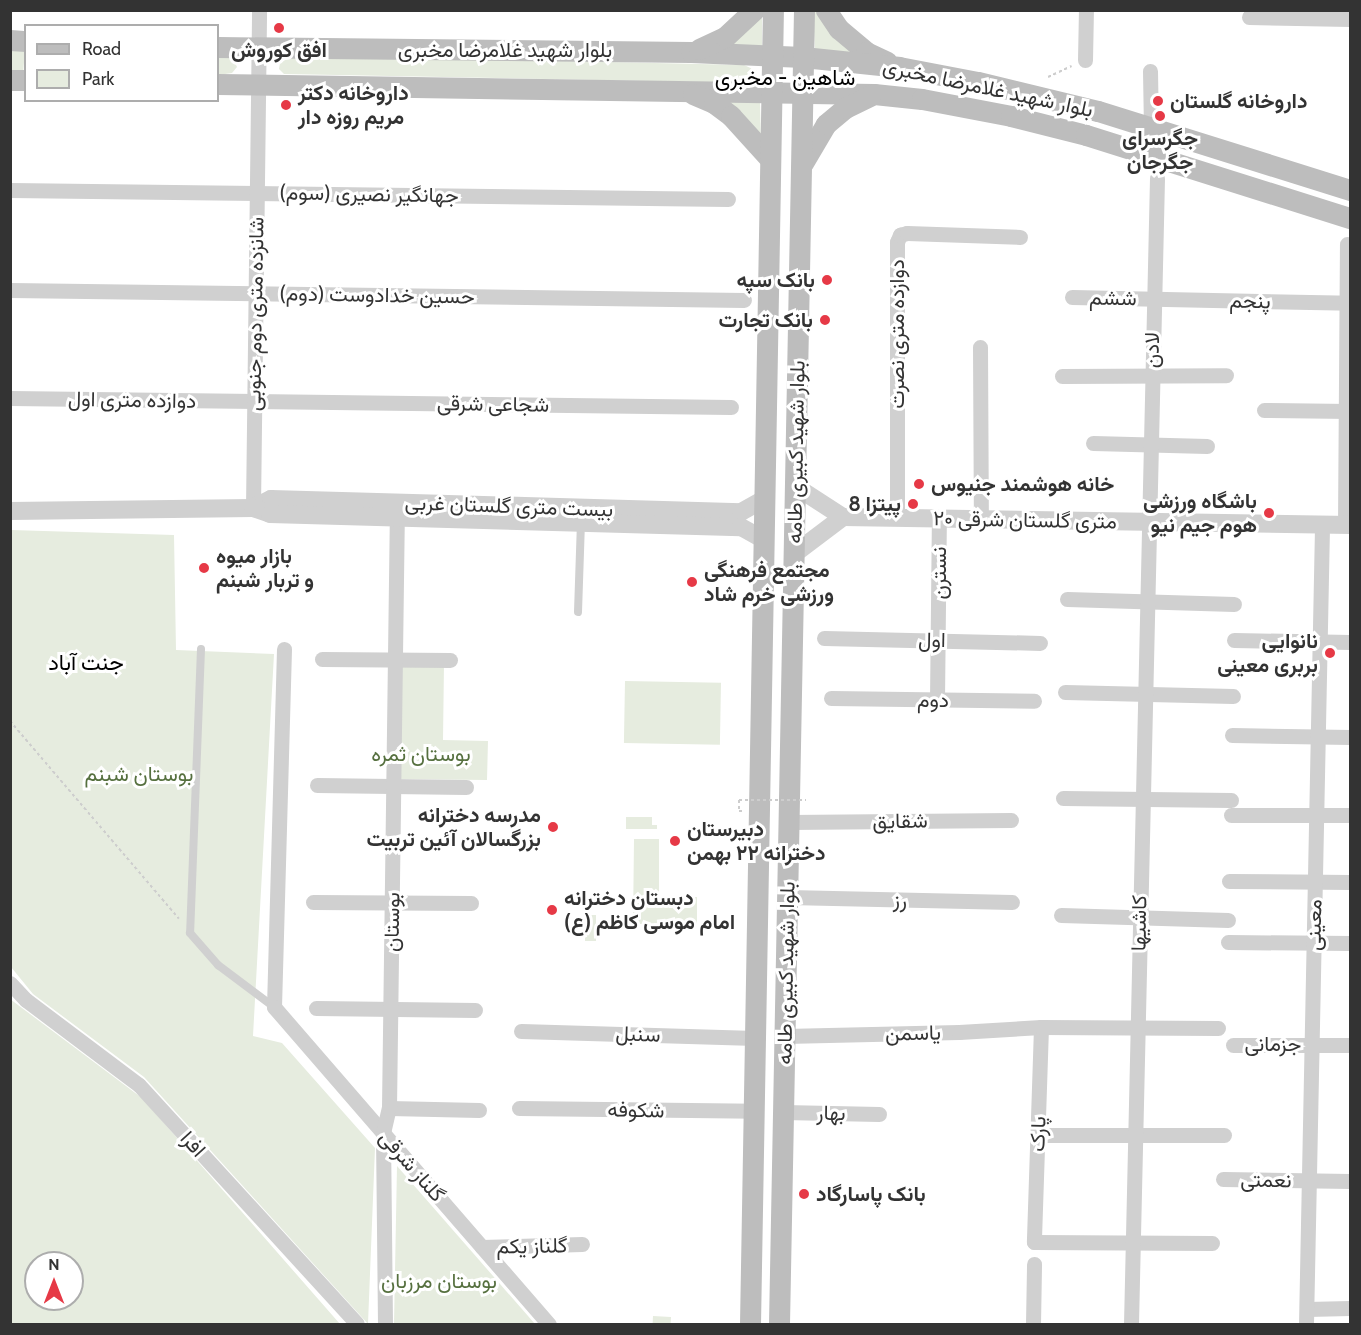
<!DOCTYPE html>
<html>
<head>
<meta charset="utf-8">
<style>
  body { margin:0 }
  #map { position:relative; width:1361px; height:1335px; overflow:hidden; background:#fff; font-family:Cabin,Vazirmatn,sans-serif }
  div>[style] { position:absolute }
  .green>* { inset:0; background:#e6ecdf; transform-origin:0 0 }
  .path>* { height:2px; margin-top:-1px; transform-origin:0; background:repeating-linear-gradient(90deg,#cdcdcd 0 3px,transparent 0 6px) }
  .service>* { height:8px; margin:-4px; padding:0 4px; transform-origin:4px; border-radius:4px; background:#d0d0d0 }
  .minor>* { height:15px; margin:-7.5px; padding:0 7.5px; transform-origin:7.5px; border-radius:7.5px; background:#d0d0d0 }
  .tertiary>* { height:18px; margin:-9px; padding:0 9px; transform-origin:9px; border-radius:9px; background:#d0d0d0 }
  .secondary>* { height:21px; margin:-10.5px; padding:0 10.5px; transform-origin:10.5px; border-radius:10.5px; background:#bdbdbd }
  .path-bridge>* { height:2px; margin-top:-1px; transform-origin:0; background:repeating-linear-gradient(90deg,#cdcdcd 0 3px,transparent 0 6px) }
  .dots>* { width:16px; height:16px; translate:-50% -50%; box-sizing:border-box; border:3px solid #fff; border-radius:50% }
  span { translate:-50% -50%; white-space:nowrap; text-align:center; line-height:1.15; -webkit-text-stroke:6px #fff; paint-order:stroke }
  .poi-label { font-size:21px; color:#333; font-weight:700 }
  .left { translate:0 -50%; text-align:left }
  .right { translate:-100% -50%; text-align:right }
  .street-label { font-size:21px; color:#333 }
  .park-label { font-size:21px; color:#56703f }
  .neighbourhood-label { font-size:22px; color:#000 }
  .frame { position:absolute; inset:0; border:12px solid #333; pointer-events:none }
  .legend { position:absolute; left:24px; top:24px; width:195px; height:78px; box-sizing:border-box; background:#fff; border:2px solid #adadad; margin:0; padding:8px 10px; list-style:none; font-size:18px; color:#333 }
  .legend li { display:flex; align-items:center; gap:12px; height:30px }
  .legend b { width:30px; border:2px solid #adadad }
  .north { position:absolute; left:24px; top:1251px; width:60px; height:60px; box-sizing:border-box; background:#fff; border:2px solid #adadad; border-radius:50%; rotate:0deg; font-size:16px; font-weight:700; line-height:24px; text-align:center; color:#333 }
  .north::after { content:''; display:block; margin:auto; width:21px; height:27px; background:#e63946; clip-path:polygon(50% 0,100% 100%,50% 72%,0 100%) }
</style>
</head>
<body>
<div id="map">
  <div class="green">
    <div style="clip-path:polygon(762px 11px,762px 46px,721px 44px)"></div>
    <div style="clip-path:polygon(813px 11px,818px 11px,856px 54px,815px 51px)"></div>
    <div style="left:11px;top:47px;width:14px;height:25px;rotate:4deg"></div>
    <div style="clip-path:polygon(218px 54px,231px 54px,237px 67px,232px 73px,218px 75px)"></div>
    <div style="clip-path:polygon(294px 55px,744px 65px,757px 71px,757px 80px,750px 83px,284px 74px,279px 69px,280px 63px)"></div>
    <div style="clip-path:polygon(716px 101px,760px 103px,761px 145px)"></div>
    <div style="clip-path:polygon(11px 530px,174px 535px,176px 650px,274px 654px,253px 1036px,282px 1043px,375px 1148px,368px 1324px,144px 1077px,33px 994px,11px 967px)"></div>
    <div style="clip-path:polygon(399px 663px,444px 664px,443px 740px,488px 741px,487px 780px,397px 779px)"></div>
    <div style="left:625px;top:681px;width:96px;height:62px;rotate:1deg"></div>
    <div style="clip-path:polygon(626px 817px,652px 817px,652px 825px,657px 825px,657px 829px,626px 829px)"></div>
    <div style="clip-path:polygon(634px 839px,659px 839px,659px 897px,697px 897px,697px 924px,633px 924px)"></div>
    <div style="left:585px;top:915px;width:11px;height:26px"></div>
    <div style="clip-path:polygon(evenodd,10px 999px,142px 1098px,340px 1324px,11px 1324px,10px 999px,36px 1263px,72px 1263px,72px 1299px,36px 1299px,36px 1263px)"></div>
    <div style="clip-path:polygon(397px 1166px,535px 1324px,394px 1324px)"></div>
    <div style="left:653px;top:1316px;width:18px;height:8px;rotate:3deg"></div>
  </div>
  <div class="path">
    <div style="left:1048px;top:77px;width:26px;rotate:-25deg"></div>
    <div style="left:10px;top:721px;width:260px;rotate:49.5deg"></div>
    <div style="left:739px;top:800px;width:11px;rotate:90deg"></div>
    <div style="left:739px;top:811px;width:4px"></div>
  </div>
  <div class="service">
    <div style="left:578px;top:612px;width:89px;rotate:-88.1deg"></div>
    <div style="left:201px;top:649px;width:284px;rotate:92.2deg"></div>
    <div style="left:190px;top:933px;width:43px;rotate:48.8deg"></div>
    <div style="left:218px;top:965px;width:70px;rotate:36.9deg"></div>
  </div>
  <div class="minor">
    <div style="left:1249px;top:17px;width:101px;rotate:1.1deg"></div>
    <div style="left:1085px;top:60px;width:50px;rotate:-88.9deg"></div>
    <div style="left:1150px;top:71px;width:57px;rotate:89deg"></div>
    <div style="left:10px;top:190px;width:718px;rotate:0.72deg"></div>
    <div style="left:10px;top:290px;width:734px;rotate:0.78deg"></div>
    <div style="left:1072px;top:297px;width:278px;rotate:1.2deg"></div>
    <div style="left:980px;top:347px;width:172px;rotate:89.7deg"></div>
    <div style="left:1062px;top:376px;width:164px;rotate:-0.3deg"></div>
    <div style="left:10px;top:398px;width:721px;rotate:0.72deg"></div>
    <div style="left:1264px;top:410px;width:86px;rotate:0.7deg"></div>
    <div style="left:1093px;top:443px;width:114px;rotate:1.5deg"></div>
    <div style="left:253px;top:508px;width:498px;rotate:-89.3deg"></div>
    <div style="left:897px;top:518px;width:276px;rotate:-90deg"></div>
    <div style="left:897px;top:242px;width:8px;rotate:-67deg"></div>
    <div style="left:900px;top:235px;width:7px;rotate:-16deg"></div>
    <div style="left:907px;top:233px;width:113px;rotate:2deg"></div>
    <div style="left:1345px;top:525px;width:281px;rotate:-89.6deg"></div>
    <div style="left:1067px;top:599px;width:167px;rotate:1.7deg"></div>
    <div style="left:824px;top:638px;width:216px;rotate:1.3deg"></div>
    <div style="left:1234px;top:640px;width:116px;rotate:1deg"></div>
    <div style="left:284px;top:649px;width:358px;rotate:91.6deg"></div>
    <div style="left:274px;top:1007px;width:420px;rotate:49.1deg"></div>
    <div style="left:322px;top:659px;width:128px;rotate:0.4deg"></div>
    <div style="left:1065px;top:692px;width:168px;rotate:1.4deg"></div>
    <div style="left:831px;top:698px;width:203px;rotate:0.8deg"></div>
    <div style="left:937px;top:700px;width:182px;rotate:-89.4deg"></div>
    <div style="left:1232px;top:735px;width:118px;rotate:1deg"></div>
    <div style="left:317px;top:785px;width:149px;rotate:0.8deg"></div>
    <div style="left:1063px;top:798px;width:168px;rotate:0.7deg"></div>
    <div style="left:1231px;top:815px;width:119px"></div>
    <div style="left:789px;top:822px;width:222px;rotate:-0.5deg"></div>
    <div style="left:1229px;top:881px;width:121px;rotate:0.5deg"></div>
    <div style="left:788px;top:897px;width:224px;rotate:1.3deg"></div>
    <div style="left:313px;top:902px;width:158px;rotate:0.4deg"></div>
    <div style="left:1061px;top:915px;width:167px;rotate:1.7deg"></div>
    <div style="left:1228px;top:942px;width:122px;rotate:0.5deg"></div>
    <div style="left:10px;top:983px;width:23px;rotate:47deg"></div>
    <div style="left:26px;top:1000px;width:141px;rotate:37deg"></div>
    <div style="left:139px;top:1085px;width:323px;rotate:47.6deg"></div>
    <div style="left:316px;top:1008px;width:159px;rotate:0.7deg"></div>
    <div style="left:1041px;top:1027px;width:215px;rotate:91.9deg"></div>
    <div style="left:1034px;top:1242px;width:178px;rotate:0.3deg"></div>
    <div style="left:521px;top:1031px;width:234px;rotate:1.7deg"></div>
    <div style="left:785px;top:1036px;width:174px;rotate:-1.3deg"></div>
    <div style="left:959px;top:1032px;width:82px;rotate:-3.5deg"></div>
    <div style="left:1041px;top:1027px;width:177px;rotate:0.3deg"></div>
    <div style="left:1233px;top:1045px;width:117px"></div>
    <div style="left:389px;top:1108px;width:90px;rotate:1.3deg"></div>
    <div style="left:519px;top:1108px;width:235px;rotate:0.7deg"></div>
    <div style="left:783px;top:1112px;width:96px;rotate:1.2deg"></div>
    <div style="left:1038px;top:1135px;width:186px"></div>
    <div style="left:1223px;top:1179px;width:127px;rotate:0.9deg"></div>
    <div style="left:482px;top:1247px;width:100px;rotate:-1.7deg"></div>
    <div style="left:1307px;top:1309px;width:43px;rotate:-1.3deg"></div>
    <div style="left:385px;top:1324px;width:191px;rotate:-90.6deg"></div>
    <div style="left:383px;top:1133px;width:26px;rotate:-77deg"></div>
    <div style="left:389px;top:1108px;width:602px;rotate:-89.24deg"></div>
    <div style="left:1033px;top:1324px;width:60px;rotate:-89deg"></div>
    <div style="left:1131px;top:1324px;width:1146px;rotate:-88.7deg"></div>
    <div style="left:1306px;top:1324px;width:799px;rotate:-88.85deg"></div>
  </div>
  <div class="tertiary">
    <div style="left:795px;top:486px;width:57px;rotate:32.9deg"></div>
    <div style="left:843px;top:517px;width:507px;rotate:0.9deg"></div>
    <div style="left:253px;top:508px;width:20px;rotate:-27deg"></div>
    <div style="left:271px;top:499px;width:470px;rotate:1.6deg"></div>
    <div style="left:741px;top:512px;width:26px;rotate:-29deg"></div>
    <div style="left:10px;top:511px;width:243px;rotate:-0.7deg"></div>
    <div style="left:253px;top:508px;width:18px;rotate:19deg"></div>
    <div style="left:270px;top:514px;width:471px;rotate:1.6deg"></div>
    <div style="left:741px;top:527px;width:26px;rotate:29deg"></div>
    <div style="left:794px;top:554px;width:61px;rotate:-37.1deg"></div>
  </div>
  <div class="secondary">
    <div style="left:826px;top:10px;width:23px;rotate:56deg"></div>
    <div style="left:839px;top:29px;width:35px;rotate:40deg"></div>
    <div style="left:866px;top:52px;width:23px;rotate:25deg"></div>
    <div style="left:10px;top:40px;width:16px;rotate:4deg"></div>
    <div style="left:218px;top:47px;width:473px;rotate:0.6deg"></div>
    <div style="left:691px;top:52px;width:112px;rotate:2.6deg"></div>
    <div style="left:803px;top:57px;width:97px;rotate:5.9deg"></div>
    <div style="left:899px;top:67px;width:80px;rotate:10.8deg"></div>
    <div style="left:978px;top:82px;width:123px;rotate:13.6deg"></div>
    <div style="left:1098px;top:111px;width:264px;rotate:17.4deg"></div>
    <div style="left:699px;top:49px;width:29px;rotate:-25deg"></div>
    <div style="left:725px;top:37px;width:40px;rotate:-43deg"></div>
    <div style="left:10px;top:80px;width:16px"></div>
    <div style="left:218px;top:84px;width:656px;rotate:0.87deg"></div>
    <div style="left:874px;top:94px;width:48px;rotate:5.9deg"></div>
    <div style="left:922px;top:99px;width:91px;rotate:10.8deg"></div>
    <div style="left:1011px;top:116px;width:77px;rotate:14.2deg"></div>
    <div style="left:1086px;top:135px;width:277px;rotate:17.5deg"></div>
    <div style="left:693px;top:94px;width:23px;rotate:23deg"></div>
    <div style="left:714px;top:103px;width:21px;rotate:37deg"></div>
    <div style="left:731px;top:116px;width:58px;rotate:47.8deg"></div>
    <div style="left:803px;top:163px;width:45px;rotate:-59.5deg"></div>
    <div style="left:826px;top:124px;width:25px;rotate:-40deg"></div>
    <div style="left:845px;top:108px;width:28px;rotate:-26deg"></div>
    <div style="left:750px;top:1324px;width:1314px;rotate:-89deg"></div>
    <div style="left:779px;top:1324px;width:1314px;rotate:-88.91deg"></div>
  </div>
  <div class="path-bridge">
    <div style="left:739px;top:800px;width:67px"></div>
  </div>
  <div class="dots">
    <div style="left:279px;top:28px;background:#e63946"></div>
    <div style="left:1158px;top:101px;background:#e63946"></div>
    <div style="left:286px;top:105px;background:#e63946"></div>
    <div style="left:1160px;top:116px;background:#e63946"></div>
    <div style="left:827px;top:280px;background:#e63946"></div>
    <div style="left:825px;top:320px;background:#e63946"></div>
    <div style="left:919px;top:484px;background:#e63946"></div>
    <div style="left:913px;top:504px;background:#e63946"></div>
    <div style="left:1269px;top:513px;background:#e63946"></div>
    <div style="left:204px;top:568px;background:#e63946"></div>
    <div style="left:692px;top:582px;background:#e63946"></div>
    <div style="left:1330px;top:653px;background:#e63946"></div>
    <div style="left:553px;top:827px;background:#e63946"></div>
    <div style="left:675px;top:841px;background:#e63946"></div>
    <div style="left:552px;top:910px;background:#e63946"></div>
    <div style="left:804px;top:1194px;background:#e63946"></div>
  </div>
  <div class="poi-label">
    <span style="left:279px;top:50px">افق کوروش</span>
    <span class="left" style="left:298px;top:105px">داروخانه دکتر<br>مریم روزه دار</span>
    <span class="left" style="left:1170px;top:101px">داروخانه گلستان</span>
    <span style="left:1160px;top:150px">جگرسرای<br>جگرجان</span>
    <span class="right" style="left:815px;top:280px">بانک سپه</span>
    <span class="right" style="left:813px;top:320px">بانک تجارت</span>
    <span class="left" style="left:931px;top:484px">خانه هوشمند جنیوس</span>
    <span class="right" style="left:1257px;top:513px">باشگاه ورزشی<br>هوم جیم نیو</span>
    <span class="right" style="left:901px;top:504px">پیتزا 8</span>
    <span class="left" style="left:216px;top:568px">بازار میوه<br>و تربار شبنم</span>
    <span class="left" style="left:704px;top:582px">مجتمع فرهنگی<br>ورزشی خرم شاد</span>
    <span class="right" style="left:1318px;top:653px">نانوایی<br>بربری معینی</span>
    <span class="right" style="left:541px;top:827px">مدرسه دخترانه<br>بزرگسالان آئین تربیت</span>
    <span class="left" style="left:687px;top:841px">دبیرستان<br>دخترانه ۲۲ بهمن</span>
    <span class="left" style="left:564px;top:910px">دبستان دخترانه<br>امام موسی کاظم (ع)</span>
    <span class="left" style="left:816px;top:1194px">بانک پاسارگاد</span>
  </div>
  <div class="street-label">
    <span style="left:505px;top:50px">بلوار شهید غلامرضا مخبری</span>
    <span style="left:988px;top:88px;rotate:12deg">بلوار شهید غلامرضا مخبری</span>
    <span style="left:369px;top:194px;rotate:1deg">جهانگیر نصیری (سوم)</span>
    <span style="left:377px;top:295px;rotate:1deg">حسین خدادوست (دوم)</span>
    <span style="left:1113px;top:298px;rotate:1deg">ششم</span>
    <span style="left:1250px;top:301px;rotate:1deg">پنجم</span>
    <span style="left:255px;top:314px;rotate:-89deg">شانزده متری دوم جنوبی</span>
    <span style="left:897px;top:334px;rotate:-90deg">دوازده متری نصرت</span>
    <span style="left:1152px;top:350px;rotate:-89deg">لادن</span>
    <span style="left:132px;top:400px;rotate:1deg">دوازده متری اول</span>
    <span style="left:493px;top:404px;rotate:1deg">شجاعی شرقی</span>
    <span style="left:796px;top:452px;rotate:-89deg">بلوار شهید کبیری طامه</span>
    <span style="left:509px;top:506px;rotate:2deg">بیست متری گلستان غربی</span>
    <span style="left:1025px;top:520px;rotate:1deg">۲۰ متری گلستان شرقی</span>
    <span style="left:939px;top:573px;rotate:-90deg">نسترن</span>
    <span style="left:932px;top:640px;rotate:1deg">اول</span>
    <span style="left:933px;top:700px;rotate:1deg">دوم</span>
    <span style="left:900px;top:821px;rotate:-1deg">شقایق</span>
    <span style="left:900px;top:900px;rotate:1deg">رز</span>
    <span style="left:392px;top:922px;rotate:-89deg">بوستان</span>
    <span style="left:1139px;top:923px;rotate:-89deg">کاشیها</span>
    <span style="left:1314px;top:925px;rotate:-89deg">معینی</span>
    <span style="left:786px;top:973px;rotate:-89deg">بلوار شهید کبیری طامه</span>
    <span style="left:913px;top:1033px;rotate:-1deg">یاسمن</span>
    <span style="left:638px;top:1034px;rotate:2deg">سنبل</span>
    <span style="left:1273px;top:1044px">جزمانی</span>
    <span style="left:636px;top:1110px;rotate:1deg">شکوفه</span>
    <span style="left:831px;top:1113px;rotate:1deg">بهار</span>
    <span style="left:1038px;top:1134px;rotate:-88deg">پارک</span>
    <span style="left:193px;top:1144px;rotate:48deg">افرا</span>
    <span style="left:412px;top:1166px;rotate:49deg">گلناز شرقی</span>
    <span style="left:1266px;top:1180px;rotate:1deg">نعمتی</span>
    <span style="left:532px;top:1246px;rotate:-1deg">گلناز یکم</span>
  </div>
  <div class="park-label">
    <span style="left:421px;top:754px">بوستان ثمره</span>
    <span style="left:139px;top:774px">بوستان شبنم</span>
    <span style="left:439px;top:1281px">بوستان مرزبان</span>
  </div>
  <div class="neighbourhood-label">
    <span style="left:785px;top:78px">شاهین - مخبری</span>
    <span style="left:86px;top:663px">جنت آباد</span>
  </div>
  <div class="frame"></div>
  <ul class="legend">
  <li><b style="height:8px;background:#bdbdbd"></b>Road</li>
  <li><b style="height:16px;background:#e6ecdf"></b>Park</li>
  </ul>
  <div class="north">N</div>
</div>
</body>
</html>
